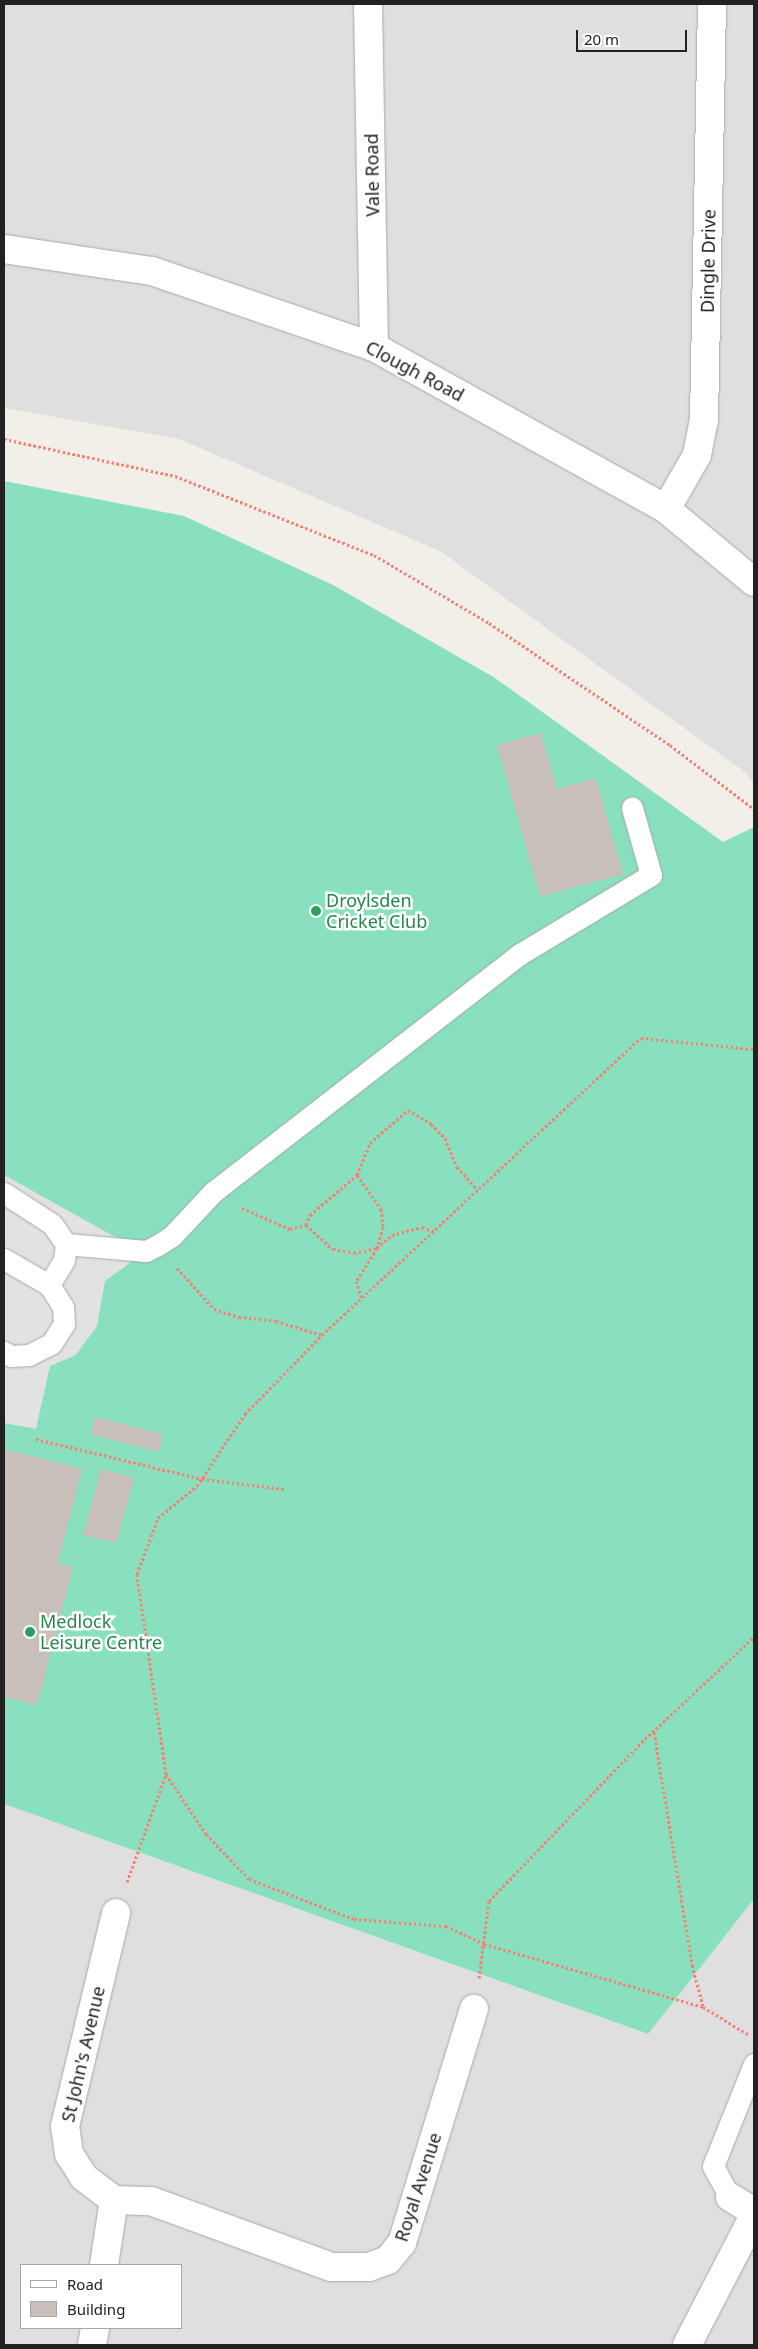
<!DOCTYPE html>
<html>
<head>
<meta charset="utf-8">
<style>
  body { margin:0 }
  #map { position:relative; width:758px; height:2349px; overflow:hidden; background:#f2efe9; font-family:"Noto Sans",sans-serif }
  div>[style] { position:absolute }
  .residential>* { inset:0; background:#e0dfdf }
  .pitch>* { inset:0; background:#88e0be }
  .parking>* { inset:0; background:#e2e2e2 }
  .building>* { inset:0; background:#c7bfb8; transform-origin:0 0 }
  .path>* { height:3px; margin-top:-1.5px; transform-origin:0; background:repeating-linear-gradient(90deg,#fa8072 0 2.5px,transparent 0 5px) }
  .roads { filter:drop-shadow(0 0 1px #a9a9a9) drop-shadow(0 0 1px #a9a9a9) }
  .lane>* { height:21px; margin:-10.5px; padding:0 10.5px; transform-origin:10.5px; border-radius:10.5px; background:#fff }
  .street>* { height:28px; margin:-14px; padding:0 14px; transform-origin:14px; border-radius:14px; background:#fff }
  .dots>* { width:14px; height:14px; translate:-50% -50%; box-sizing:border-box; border:2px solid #fff; border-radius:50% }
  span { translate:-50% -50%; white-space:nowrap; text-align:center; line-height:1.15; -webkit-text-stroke:5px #fff; paint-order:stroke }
  .street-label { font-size:18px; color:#222 }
  .leisure-label { font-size:18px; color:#27864d }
  .left { translate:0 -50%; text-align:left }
  .frame { position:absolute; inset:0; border:5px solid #222; pointer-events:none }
  .legend { position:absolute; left:20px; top:2264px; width:162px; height:65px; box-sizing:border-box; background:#fff; border:1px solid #a7a7a7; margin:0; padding:6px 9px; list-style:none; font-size:15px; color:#222 }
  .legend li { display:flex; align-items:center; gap:10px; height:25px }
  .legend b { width:25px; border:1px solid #a7a7a7 }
  .scale { position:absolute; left:576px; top:30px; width:111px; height:22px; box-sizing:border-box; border:2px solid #222; border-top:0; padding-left:6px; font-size:15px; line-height:18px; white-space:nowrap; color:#222; -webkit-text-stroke:4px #fff; paint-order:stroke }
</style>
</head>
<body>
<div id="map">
  <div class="residential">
    <div style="clip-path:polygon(4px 4px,754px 4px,754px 783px,742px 770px,440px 551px,179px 439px,4px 408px)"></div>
    <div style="clip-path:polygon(evenodd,4px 1804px,647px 2034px,754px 1899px,754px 2345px,4px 2345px,4px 1804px,21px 2265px,181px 2265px,181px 2328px,21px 2328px,21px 2265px)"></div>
  </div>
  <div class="pitch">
    <div style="clip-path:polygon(4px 481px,184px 516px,333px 585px,495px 678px,723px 842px,754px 827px,754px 1899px,648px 2034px,4px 1804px)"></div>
  </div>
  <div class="parking">
    <div style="clip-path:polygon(4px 1175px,126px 1243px,130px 1263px,105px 1281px,97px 1326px,76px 1355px,50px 1366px,36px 1429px,4px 1423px)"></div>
  </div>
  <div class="building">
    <div style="clip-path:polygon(541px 733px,557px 789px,596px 778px,623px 874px,540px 897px,497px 745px)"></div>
    <div style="left:95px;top:1417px;width:70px;height:18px;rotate:14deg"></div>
    <div style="clip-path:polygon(4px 1449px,82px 1469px,58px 1563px,73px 1567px,37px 1705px,4px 1697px)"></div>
    <div style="left:101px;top:1469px;width:34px;height:68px;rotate:15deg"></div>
  </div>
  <div class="path">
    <div style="left:4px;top:439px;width:175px;rotate:12.2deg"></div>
    <div style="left:175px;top:476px;width:214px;rotate:21.7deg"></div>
    <div style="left:374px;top:555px;width:134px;rotate:30.6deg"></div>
    <div style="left:489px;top:623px;width:218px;rotate:34deg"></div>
    <div style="left:670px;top:745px;width:106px;rotate:37.3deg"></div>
    <div style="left:357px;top:1175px;width:35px;rotate:-68deg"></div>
    <div style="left:370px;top:1143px;width:50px;rotate:-41deg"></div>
    <div style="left:408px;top:1110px;width:27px;rotate:31deg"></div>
    <div style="left:431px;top:1124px;width:20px;rotate:45deg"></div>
    <div style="left:445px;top:1138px;width:31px;rotate:68deg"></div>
    <div style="left:457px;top:1167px;width:31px;rotate:48deg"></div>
    <div style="left:242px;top:1208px;width:52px;rotate:23.6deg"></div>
    <div style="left:290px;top:1229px;width:16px;rotate:-14deg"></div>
    <div style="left:306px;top:1225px;width:36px;rotate:42deg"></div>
    <div style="left:333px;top:1249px;width:21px;rotate:11deg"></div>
    <div style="left:354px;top:1253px;width:24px;rotate:-12deg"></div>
    <div style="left:377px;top:1248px;width:39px;rotate:122deg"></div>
    <div style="left:356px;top:1281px;width:18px;rotate:71deg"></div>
    <div style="left:306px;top:1225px;width:11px;rotate:-68deg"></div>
    <div style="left:310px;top:1215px;width:62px;rotate:-40.4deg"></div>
    <div style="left:357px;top:1175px;width:42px;rotate:54.8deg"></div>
    <div style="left:381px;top:1209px;width:18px;rotate:84deg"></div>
    <div style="left:383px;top:1227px;width:22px;rotate:106deg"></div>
    <div style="left:377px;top:1248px;width:20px;rotate:-41deg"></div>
    <div style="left:392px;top:1235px;width:31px;rotate:-15deg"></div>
    <div style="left:422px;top:1227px;width:12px;rotate:20deg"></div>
    <div style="left:177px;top:1268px;width:55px;rotate:47.9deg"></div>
    <div style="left:214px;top:1309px;width:26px;rotate:18deg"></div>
    <div style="left:239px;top:1317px;width:37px;rotate:6deg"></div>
    <div style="left:276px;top:1321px;width:48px;rotate:16.9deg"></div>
    <div style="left:36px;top:1439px;width:171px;rotate:13.5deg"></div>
    <div style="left:202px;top:1479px;width:84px;rotate:6.9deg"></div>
    <div style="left:654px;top:1732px;width:236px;rotate:80.7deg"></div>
    <div style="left:692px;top:1965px;width:42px;rotate:75deg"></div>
    <div style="left:166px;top:1774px;width:72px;rotate:56.3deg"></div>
    <div style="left:206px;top:1834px;width:62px;rotate:46.3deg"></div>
    <div style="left:249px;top:1879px;width:112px;rotate:20.9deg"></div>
    <div style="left:354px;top:1919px;width:92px;rotate:4.4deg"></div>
    <div style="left:446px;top:1926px;width:42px;rotate:25.3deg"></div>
    <div style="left:484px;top:1944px;width:228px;rotate:16deg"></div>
    <div style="left:703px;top:2007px;width:54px;rotate:31.3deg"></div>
    <div style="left:127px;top:1882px;width:115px;rotate:-70.1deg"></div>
    <div style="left:166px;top:1774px;width:202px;rotate:-98.3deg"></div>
    <div style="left:137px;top:1574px;width:60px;rotate:-69.4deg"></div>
    <div style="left:158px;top:1518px;width:50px;rotate:-39.4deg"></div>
    <div style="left:197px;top:1486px;width:87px;rotate:-56.3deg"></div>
    <div style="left:245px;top:1414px;width:110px;rotate:-45.7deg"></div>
    <div style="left:322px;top:1335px;width:436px;rotate:-43deg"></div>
    <div style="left:641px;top:1038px;width:114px;rotate:5.6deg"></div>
    <div style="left:479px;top:1978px;width:78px;rotate:-82.6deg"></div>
    <div style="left:489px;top:1901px;width:225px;rotate:-46.1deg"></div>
    <div style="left:645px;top:1739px;width:149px;rotate:-43.1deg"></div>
  </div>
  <div class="roads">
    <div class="lane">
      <div style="left:4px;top:1193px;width:57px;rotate:32.9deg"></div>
      <div style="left:52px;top:1224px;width:24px;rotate:55deg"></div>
      <div style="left:66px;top:1244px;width:16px;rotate:97deg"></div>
      <div style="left:64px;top:1260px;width:29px;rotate:121deg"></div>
      <div style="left:49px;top:1285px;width:52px;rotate:-150deg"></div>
      <div style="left:66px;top:1244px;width:80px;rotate:5deg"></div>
      <div style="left:146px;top:1251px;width:13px;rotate:-27deg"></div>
      <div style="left:158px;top:1245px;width:17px;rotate:-33deg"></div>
      <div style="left:172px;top:1236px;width:60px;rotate:-47deg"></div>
      <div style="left:213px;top:1192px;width:388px;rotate:-37.8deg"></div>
      <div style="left:520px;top:954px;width:153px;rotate:-31.1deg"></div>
      <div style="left:651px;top:875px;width:70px;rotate:-105.8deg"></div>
      <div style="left:4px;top:1352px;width:8px;rotate:30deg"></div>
      <div style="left:11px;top:1356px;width:18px;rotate:-3deg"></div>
      <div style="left:29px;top:1355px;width:25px;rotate:-27deg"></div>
      <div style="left:51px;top:1344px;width:24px;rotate:-57deg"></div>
      <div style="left:64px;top:1324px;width:17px;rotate:-93deg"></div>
      <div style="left:63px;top:1307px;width:26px;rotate:-122deg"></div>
      <div style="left:730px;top:2197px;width:35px;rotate:-119deg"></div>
      <div style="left:713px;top:2166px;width:110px;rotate:-68.1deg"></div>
    </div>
    <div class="street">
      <div style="left:368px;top:4px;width:343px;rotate:89deg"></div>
      <div style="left:4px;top:249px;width:150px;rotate:8.5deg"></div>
      <div style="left:152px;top:271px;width:235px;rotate:18.9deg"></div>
      <div style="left:374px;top:347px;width:334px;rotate:29deg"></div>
      <div style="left:666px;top:509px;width:114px;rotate:39.7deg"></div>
      <div style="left:666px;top:509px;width:62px;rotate:-60.1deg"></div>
      <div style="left:697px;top:455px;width:36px;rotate:-79deg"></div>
      <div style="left:704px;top:420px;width:416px;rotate:-88.9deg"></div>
      <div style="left:730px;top:2197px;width:28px;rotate:32deg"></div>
      <div style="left:114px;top:2200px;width:37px;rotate:2deg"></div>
      <div style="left:151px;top:2201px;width:192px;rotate:20.1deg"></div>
      <div style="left:331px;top:2267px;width:38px"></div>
      <div style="left:369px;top:2267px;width:20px;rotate:-20deg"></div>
      <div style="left:388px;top:2260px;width:22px;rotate:-51deg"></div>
      <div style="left:402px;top:2243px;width:245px;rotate:-72.9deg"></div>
      <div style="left:104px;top:2265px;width:66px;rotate:-81.3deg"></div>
      <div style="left:114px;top:2200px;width:38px;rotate:-143deg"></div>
      <div style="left:84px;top:2177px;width:27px;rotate:-123deg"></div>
      <div style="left:69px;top:2154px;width:28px;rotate:-98deg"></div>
      <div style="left:65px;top:2126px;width:219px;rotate:-76.5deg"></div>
      <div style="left:92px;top:2345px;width:17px;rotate:-80deg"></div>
      <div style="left:687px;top:2345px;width:145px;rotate:-62.6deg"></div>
    </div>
  </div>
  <div class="dots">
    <div style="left:316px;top:911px;background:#2e9e5b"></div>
    <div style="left:30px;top:1632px;background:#2e9e5b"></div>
  </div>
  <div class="street-label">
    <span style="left:372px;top:175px;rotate:-91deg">Vale Road</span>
    <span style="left:708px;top:261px;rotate:-89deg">Dingle Drive</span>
    <span style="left:415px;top:371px;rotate:28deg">Clough Road</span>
    <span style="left:83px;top:2054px;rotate:-77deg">St John's Avenue</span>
    <span style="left:418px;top:2187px;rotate:-72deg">Royal Avenue</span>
  </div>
  <div class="leisure-label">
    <span class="left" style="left:326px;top:911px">Droylsden<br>Cricket Club</span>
    <span class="left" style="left:40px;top:1632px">Medlock<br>Leisure Centre</span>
  </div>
  <div class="frame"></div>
  <ul class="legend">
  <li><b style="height:6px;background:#fff"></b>Road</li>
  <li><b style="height:14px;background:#c7bfb8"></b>Building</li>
  </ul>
  <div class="scale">20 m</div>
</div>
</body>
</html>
